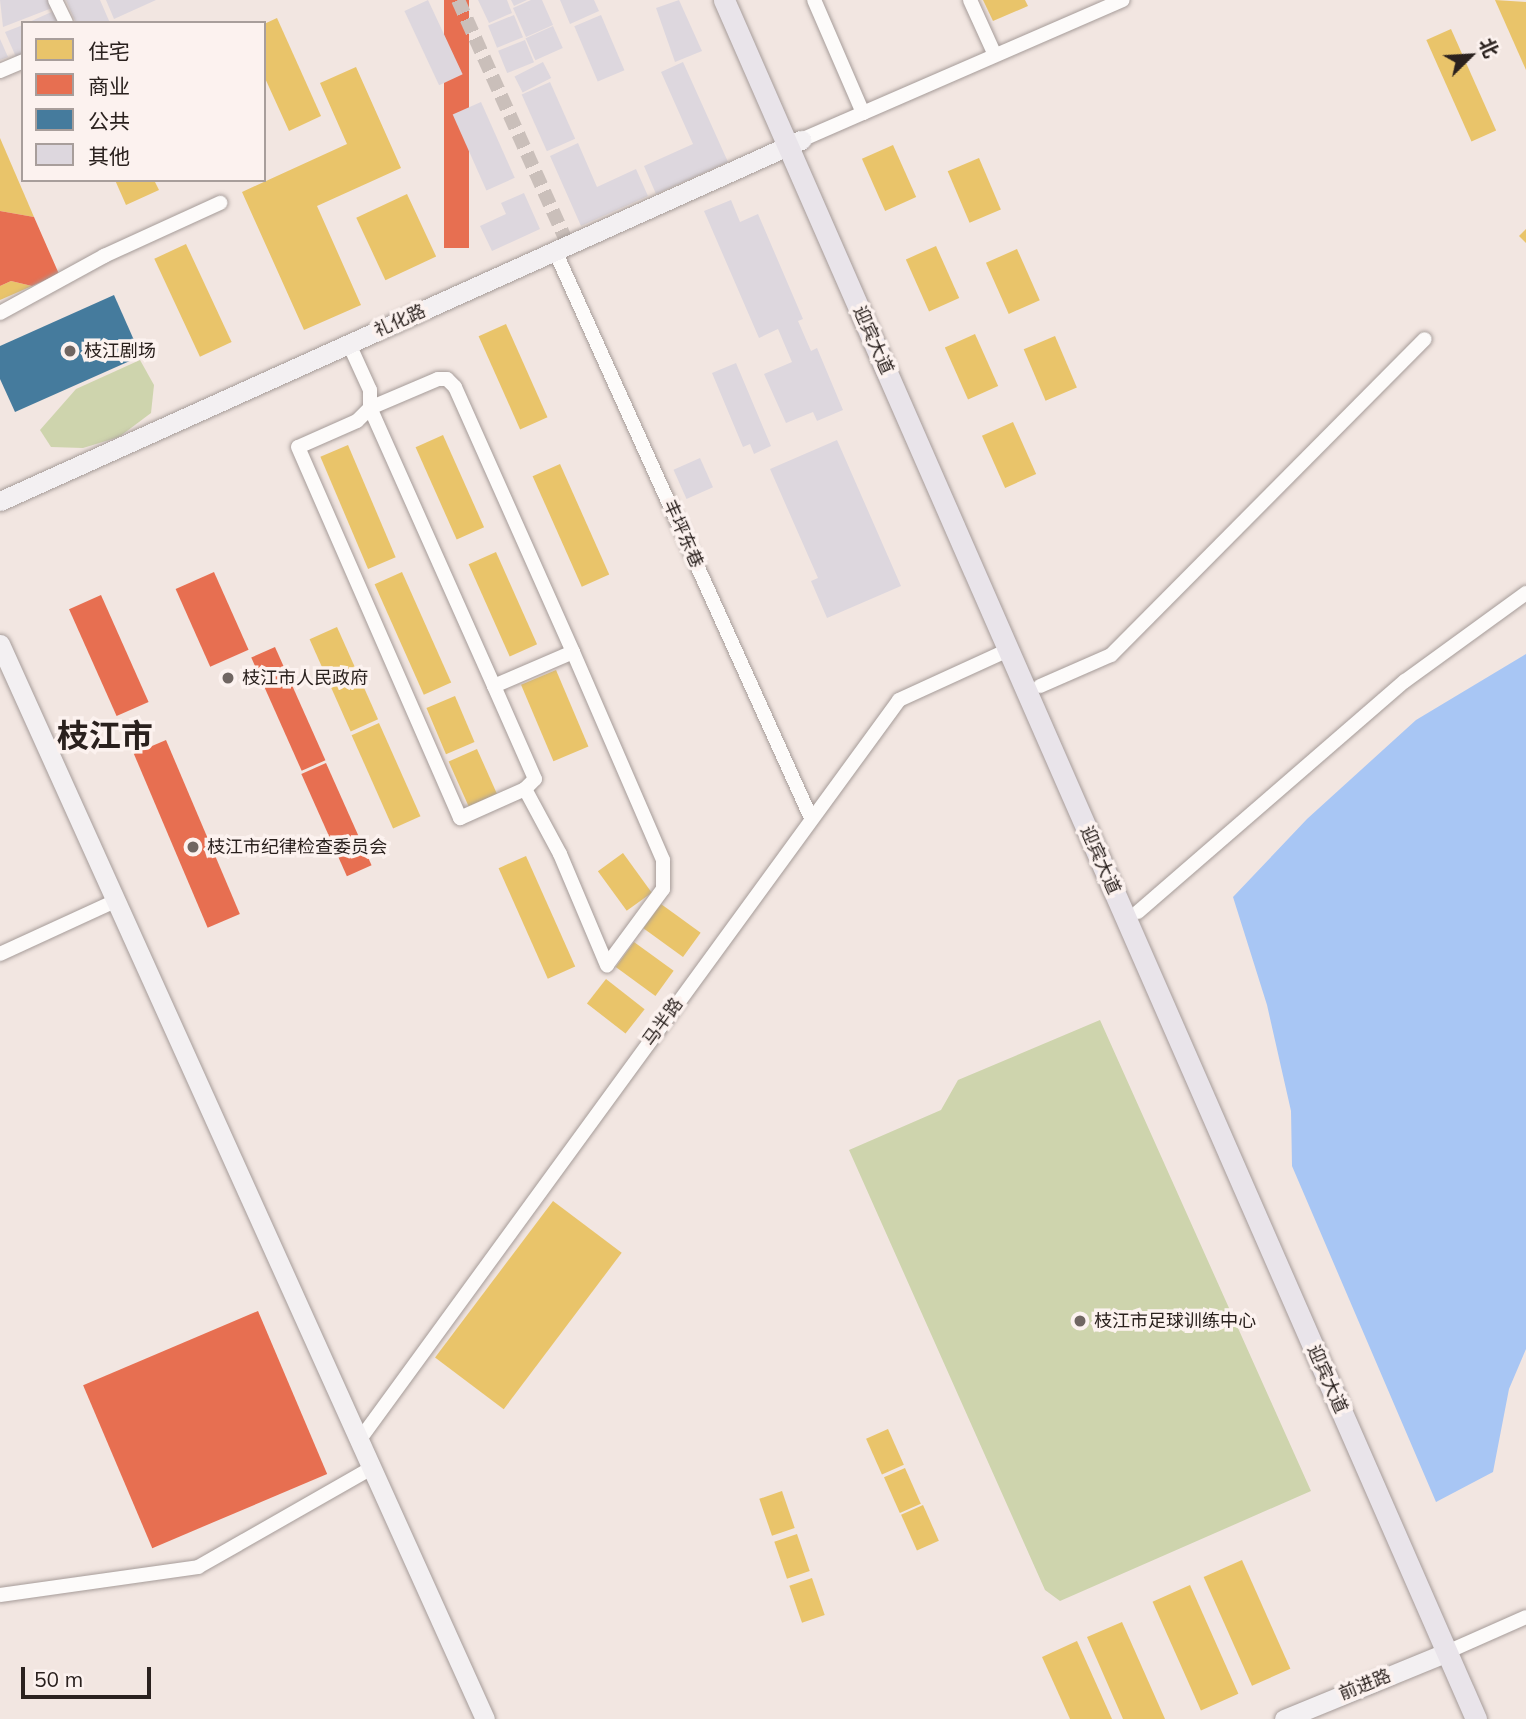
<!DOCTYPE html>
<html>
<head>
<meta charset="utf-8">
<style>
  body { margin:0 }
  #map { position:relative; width:1526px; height:1719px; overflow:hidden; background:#f2e6e1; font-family:Mulish,"Noto Sans SC",sans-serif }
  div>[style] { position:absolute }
  .green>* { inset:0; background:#ced4ad }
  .water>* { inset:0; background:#a8c6f4 }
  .homes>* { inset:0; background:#e9c46a; transform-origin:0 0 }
  .shops>* { inset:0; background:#e76f51; transform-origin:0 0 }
  .public>* { inset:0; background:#457b9d }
  .building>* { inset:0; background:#ddd7de; transform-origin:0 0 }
  .street-tunnel>* { height:14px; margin-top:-7px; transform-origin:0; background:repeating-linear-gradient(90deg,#cabfba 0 14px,transparent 0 21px) }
  .roads { filter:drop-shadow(0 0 2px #a69c99) drop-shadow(0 0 2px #a69c99) }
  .street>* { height:14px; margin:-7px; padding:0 7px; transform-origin:7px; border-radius:7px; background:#fdfbfa }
  .secondary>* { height:19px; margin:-9.5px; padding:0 9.5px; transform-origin:9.5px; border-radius:9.5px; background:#f3f0f2 }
  .primary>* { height:21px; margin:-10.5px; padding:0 10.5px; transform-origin:10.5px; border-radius:10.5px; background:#e9e4ea }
  .dots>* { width:19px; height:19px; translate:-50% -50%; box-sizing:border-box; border:4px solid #fcf2ef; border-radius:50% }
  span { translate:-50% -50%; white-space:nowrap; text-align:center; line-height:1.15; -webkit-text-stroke:7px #fcf2ef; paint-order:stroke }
  .street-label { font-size:18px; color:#2a211e }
  .poi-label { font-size:18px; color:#2a211e }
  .left { translate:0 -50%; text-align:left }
  .town-label { font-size:32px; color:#2a211e; font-weight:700 }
  .legend { position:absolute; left:21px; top:21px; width:245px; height:161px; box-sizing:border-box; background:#fcf2ef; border:2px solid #a89e9b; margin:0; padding:9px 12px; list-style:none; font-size:21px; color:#2a211e }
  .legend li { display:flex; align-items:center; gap:14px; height:35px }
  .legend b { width:35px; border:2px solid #a89e9b }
  .north { position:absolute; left:1435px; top:21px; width:70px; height:70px; -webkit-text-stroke:5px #fcf2ef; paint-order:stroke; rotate:66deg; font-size:19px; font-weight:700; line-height:28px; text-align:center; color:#2a211e }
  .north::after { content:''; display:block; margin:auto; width:24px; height:32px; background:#2a211e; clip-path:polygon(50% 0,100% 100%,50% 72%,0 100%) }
  .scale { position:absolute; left:21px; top:1667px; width:130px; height:32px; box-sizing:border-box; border:4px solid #2a211e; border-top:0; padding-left:9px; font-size:21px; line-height:24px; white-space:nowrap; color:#2a211e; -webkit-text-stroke:5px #fcf2ef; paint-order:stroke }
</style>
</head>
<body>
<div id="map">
  <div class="green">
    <div style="clip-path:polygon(140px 360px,154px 385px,151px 413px,119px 437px,83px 448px,51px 447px,40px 430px,76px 389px)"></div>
    <div style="clip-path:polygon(1100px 1020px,1311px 1491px,1060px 1601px,1045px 1590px,849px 1150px,941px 1110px,958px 1080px)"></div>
  </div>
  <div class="water">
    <div style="clip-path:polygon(1526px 654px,1526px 1349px,1509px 1389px,1493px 1472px,1436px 1502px,1292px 1166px,1291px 1111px,1267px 1005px,1233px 897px,1307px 819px,1416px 720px)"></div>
  </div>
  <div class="homes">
    <div style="clip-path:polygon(983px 0,1025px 0,1028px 6px,993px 21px)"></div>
    <div style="clip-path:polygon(1495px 0,1526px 2px,1526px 70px)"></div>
    <div style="clip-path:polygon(277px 18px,321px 116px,289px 131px,264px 76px,264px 24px)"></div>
    <div style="left:1451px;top:29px;width:111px;height:27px;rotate:66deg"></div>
    <div style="clip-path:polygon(356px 67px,401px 168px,317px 206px,361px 305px,304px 330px,242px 192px,347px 144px,320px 83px)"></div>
    <div style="clip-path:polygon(0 138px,34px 217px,0 211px)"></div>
    <div style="left:893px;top:145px;width:57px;height:34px;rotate:66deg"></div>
    <div style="left:979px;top:158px;width:56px;height:34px;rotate:67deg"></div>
    <div style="clip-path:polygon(115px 180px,154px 180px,159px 190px,126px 205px)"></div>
    <div style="left:407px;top:194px;width:69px;height:56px;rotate:65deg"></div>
    <div style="clip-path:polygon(1526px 229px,1526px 243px,1519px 236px)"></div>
    <div style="left:186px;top:244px;width:108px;height:35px;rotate:65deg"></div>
    <div style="left:936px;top:246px;width:57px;height:33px;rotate:66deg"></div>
    <div style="left:1017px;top:249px;width:56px;height:34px;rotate:66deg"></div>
    <div style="clip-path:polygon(11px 281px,32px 286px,0 300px,0 286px)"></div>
    <div style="left:506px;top:324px;width:102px;height:30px;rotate:66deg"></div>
    <div style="left:975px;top:334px;width:57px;height:33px;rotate:66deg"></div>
    <div style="left:1055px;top:336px;width:56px;height:34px;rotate:67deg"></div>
    <div style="left:1013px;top:422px;width:57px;height:34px;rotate:66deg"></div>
    <div style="left:443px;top:435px;width:101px;height:30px;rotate:66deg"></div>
    <div style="left:348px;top:445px;width:122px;height:30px;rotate:67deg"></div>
    <div style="left:560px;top:464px;width:121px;height:30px;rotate:66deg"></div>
    <div style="left:496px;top:552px;width:101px;height:30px;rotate:66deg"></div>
    <div style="left:402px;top:572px;width:121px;height:30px;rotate:66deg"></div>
    <div style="left:337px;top:627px;width:101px;height:30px;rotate:66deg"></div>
    <div style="left:556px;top:670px;width:83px;height:38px;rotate:67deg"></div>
    <div style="left:455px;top:696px;width:50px;height:31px;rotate:67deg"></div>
    <div style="left:379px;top:723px;width:102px;height:30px;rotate:66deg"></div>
    <div style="left:477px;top:749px;width:49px;height:31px;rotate:66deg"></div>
    <div style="left:623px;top:853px;width:49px;height:31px;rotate:54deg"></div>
    <div style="left:526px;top:856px;width:121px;height:30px;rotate:66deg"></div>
    <div style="left:661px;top:904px;width:49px;height:30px;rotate:36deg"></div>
    <div style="left:634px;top:942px;width:49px;height:31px;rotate:36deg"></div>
    <div style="left:606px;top:979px;width:49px;height:31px;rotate:38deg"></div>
    <div style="left:553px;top:1201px;width:86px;height:196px;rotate:37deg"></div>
    <div style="left:888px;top:1429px;width:39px;height:24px;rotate:66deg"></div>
    <div style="left:905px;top:1468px;width:39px;height:23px;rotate:66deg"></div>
    <div style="left:782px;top:1491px;width:39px;height:24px;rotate:71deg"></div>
    <div style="left:923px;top:1505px;width:39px;height:24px;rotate:66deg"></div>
    <div style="left:797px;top:1534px;width:39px;height:24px;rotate:71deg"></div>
    <div style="left:1242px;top:1560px;width:119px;height:42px;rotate:66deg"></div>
    <div style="left:812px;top:1578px;width:39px;height:24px;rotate:71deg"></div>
    <div style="left:1190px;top:1585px;width:119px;height:41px;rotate:66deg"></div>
    <div style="clip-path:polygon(1122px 1622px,1165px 1719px,1123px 1719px,1087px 1637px)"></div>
    <div style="clip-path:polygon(1077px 1641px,1112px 1719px,1070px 1719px,1042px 1657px)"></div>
  </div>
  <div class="shops">
    <div style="left:444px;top:0;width:25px;height:248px"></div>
    <div style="clip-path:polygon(0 211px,34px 217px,59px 274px,32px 286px,11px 281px,0 286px)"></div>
    <div style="left:214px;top:572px;width:85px;height:42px;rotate:66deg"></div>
    <div style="left:101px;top:595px;width:117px;height:35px;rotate:66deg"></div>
    <div style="left:275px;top:647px;width:124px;height:26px;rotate:66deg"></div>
    <div style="left:166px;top:740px;width:189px;height:35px;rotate:67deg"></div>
    <div style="left:326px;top:763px;width:112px;height:27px;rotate:66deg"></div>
    <div style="left:258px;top:1311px;width:177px;height:190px;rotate:67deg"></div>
  </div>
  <div class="public">
    <div style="clip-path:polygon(114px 295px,141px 356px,15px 412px,0 379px,0 346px)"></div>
  </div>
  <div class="building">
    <div style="clip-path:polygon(0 0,48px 0,52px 8px,3px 27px)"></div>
    <div style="clip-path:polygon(66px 0,100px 0,110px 23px,76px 23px)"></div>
    <div style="clip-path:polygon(106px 0,156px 0,114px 19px)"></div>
    <div style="left:428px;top:0;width:82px;height:26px;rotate:65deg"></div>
    <div style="clip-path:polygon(478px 0,507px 0,512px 13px,489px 23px)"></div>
    <div style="clip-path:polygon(511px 0,527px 0,514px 6px)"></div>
    <div style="clip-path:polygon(531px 0,542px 0,553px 25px,526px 37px,513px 8px)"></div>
    <div style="clip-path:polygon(560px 0,594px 0,599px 11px,570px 24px)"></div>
    <div style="clip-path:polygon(679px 0,702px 51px,675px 62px,656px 8px)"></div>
    <div style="clip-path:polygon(56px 10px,62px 23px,27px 23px)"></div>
    <div style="left:514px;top:15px;width:24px;height:28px;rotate:68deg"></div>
    <div style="left:601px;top:15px;width:60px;height:29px;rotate:67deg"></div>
    <div style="clip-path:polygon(23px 25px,23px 54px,16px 57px,5px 32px)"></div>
    <div style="left:553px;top:26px;width:24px;height:30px;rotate:66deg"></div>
    <div style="clip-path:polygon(0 39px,8px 57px,0 60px)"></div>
    <div style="left:525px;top:40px;width:24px;height:29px;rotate:68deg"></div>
    <div style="left:543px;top:62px;width:18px;height:32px;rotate:63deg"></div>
    <div style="clip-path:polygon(683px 62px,728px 162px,656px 194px,644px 166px,693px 144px,661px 72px)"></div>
    <div style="left:550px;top:82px;width:62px;height:31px;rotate:66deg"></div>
    <div style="left:481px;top:102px;width:83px;height:31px;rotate:66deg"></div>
    <div style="clip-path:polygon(578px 143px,597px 187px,636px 169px,648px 196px,581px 226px,550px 156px)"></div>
    <div style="clip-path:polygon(524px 193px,540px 229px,492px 251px,480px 226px,506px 214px,501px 203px)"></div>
    <div style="clip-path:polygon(731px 200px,740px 222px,758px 214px,803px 319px,798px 321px,811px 351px,817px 348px,843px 410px,817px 421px,813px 412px,786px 423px,764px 374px,792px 362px,778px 329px,759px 338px,704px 211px)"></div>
    <div style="clip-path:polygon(736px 363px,771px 446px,754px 454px,750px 444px,743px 447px,712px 373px)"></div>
    <div style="clip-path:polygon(837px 440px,901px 586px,827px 618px,811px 581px,818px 578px,770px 469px)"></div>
    <div style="left:700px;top:458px;width:32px;height:29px;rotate:66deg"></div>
  </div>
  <div class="street-tunnel">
    <div style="left:458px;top:0;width:269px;rotate:65.8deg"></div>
  </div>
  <div class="roads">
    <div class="street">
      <div style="left:55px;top:0;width:25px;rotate:64deg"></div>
      <div style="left:970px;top:0;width:60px;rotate:65.6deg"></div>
      <div style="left:0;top:71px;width:25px;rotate:-23deg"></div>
      <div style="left:863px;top:113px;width:283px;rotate:-23.5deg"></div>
      <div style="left:801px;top:140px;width:68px;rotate:-23.5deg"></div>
      <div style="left:863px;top:113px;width:123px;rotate:-113.4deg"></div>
      <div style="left:555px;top:251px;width:622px;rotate:65.7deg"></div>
      <div style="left:0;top:313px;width:119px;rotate:-28.7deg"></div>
      <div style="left:104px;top:256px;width:128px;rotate:-24.6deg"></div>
      <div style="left:349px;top:344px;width:51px;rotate:65.5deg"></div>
      <div style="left:370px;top:390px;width:18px;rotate:90deg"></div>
      <div style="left:370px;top:408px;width:18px;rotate:135deg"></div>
      <div style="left:357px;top:421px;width:64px;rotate:156.2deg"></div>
      <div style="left:298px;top:447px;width:405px;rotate:66.4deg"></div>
      <div style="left:460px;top:818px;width:71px;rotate:-24deg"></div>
      <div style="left:525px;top:789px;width:14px;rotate:-45deg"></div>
      <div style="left:535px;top:779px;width:102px;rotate:-113.8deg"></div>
      <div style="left:494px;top:686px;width:304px;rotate:-114deg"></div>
      <div style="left:370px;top:408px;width:74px;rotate:-23.1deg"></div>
      <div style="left:438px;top:379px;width:9px"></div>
      <div style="left:447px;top:379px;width:11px;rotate:45deg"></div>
      <div style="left:455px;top:387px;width:290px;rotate:66deg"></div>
      <div style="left:573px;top:652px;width:86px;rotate:156.7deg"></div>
      <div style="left:573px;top:652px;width:227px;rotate:66.6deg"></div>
      <div style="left:663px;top:860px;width:29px;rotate:90deg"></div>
      <div style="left:663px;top:889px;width:94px;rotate:126.4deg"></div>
      <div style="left:1040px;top:686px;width:77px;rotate:-23.6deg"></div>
      <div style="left:1111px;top:655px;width:445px;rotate:-45.2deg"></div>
      <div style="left:525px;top:789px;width:74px;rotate:61.7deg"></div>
      <div style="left:560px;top:854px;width:121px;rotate:67.1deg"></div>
      <div style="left:1138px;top:912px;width:353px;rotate:-40.9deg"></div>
      <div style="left:1405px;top:681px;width:150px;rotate:-36deg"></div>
      <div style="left:0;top:954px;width:127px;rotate:-24.7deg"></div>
      <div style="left:358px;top:1442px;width:918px;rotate:-53.9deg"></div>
      <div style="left:899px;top:700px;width:120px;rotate:-24.6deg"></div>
      <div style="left:0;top:1595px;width:200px;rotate:-8deg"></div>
      <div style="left:198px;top:1567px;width:198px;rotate:-29.7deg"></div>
      <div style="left:1447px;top:1652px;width:86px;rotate:-23.9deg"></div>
    </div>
    <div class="secondary">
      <div style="left:0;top:501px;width:879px;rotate:-24.26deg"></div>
      <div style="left:0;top:644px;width:1179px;rotate:65.72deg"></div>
      <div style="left:1284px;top:1719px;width:176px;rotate:-22.3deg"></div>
    </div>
    <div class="primary">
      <div style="left:724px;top:0;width:1876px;rotate:66.37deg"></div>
    </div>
  </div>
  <div class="dots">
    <div style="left:70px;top:351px;background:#706662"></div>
    <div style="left:228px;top:678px;background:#706662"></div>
    <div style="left:193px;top:847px;background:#706662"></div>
    <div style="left:1080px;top:1321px;background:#706662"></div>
  </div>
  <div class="street-label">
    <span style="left:400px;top:321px;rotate:-24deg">礼化路</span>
    <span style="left:873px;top:340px;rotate:66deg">迎宾大道</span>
    <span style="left:683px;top:534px;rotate:66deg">丰坪东巷</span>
    <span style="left:1100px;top:860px;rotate:66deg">迎宾大道</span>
    <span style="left:663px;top:1022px;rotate:-54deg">马半路</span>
    <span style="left:1327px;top:1379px;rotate:66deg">迎宾大道</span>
    <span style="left:1365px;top:1685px;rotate:-22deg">前进路</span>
  </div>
  <div class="poi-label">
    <span class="left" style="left:84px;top:351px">枝江剧场</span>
    <span class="left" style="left:242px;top:678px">枝江市人民政府</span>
    <span class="left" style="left:207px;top:847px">枝江市纪律检查委员会</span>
    <span class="left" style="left:1094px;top:1321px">枝江市足球训练中心</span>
  </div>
  <div class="town-label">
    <span style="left:105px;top:735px">枝江市</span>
  </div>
  <ul class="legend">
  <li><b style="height:19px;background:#e9c46a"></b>住宅</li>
  <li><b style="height:19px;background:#e76f51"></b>商业</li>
  <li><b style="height:19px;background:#457b9d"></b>公共</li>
  <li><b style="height:19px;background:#ddd7de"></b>其他</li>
  </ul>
  <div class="north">北</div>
  <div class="scale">50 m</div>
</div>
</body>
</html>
